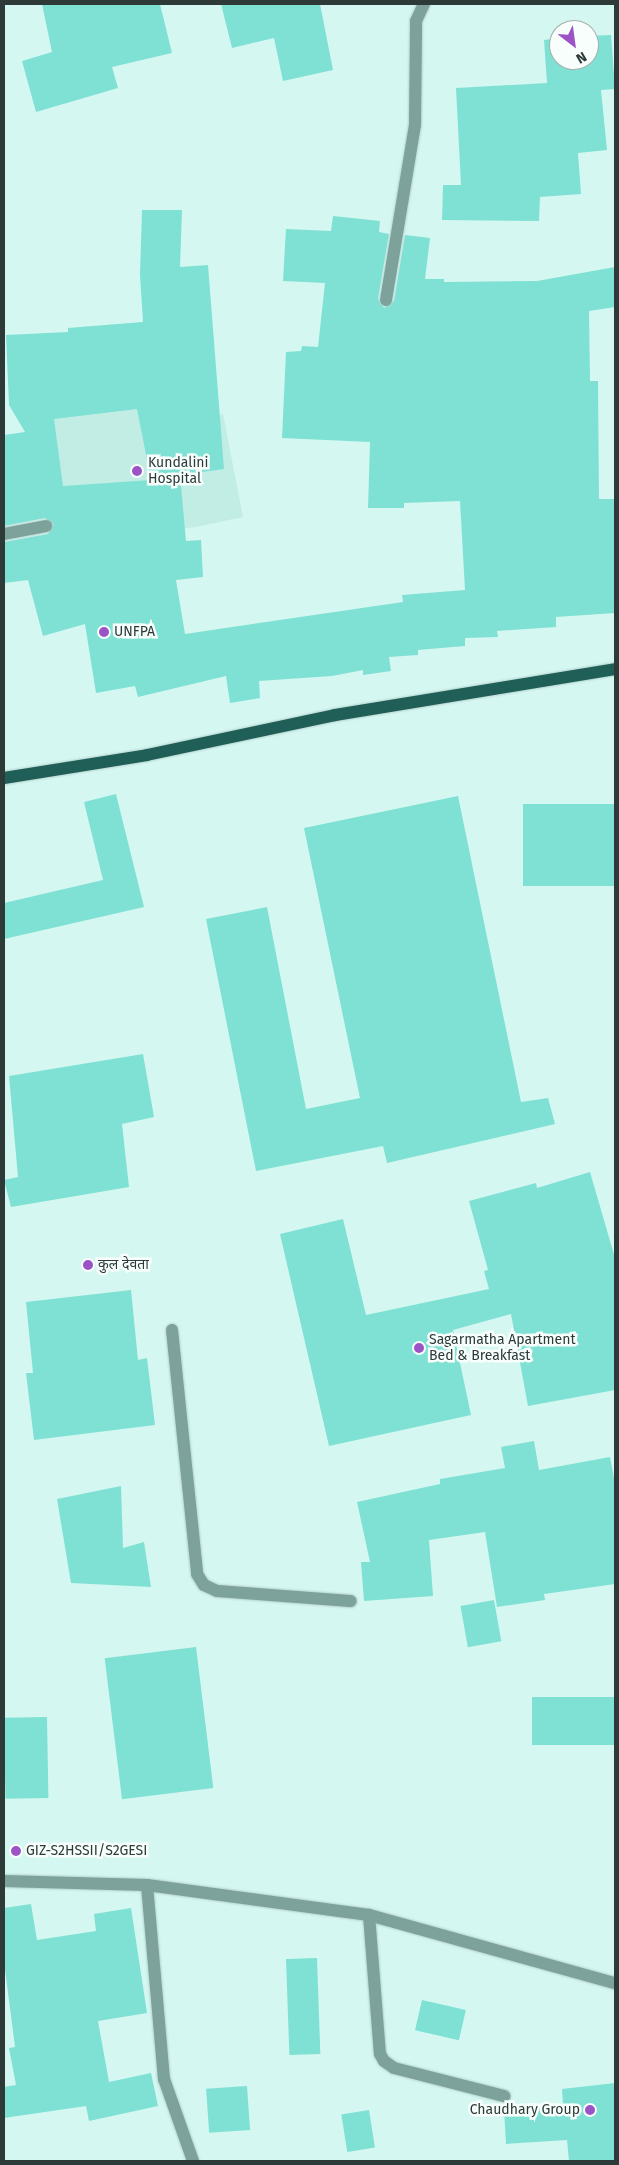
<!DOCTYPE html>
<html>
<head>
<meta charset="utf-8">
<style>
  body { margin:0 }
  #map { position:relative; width:619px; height:2165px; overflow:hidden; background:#d5f7f1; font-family:"Fira Sans","Noto Sans Devanagari",sans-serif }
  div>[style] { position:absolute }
  .built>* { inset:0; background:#c2ede5 }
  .building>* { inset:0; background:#7fe1d3; transform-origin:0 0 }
  .roads { filter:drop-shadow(0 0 1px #b3d1cc) drop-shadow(0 0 1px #b3d1cc) }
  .minor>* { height:12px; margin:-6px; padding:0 6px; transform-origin:6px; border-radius:6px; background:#7ca29b }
  .major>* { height:12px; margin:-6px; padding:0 6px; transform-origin:6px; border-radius:6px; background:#205f57 }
  .dots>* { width:14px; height:14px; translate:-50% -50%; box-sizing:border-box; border:2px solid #f7fefc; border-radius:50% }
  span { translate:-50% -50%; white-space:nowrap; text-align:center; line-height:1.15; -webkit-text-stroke:5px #f7fefc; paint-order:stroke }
  .poi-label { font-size:14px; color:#2d3a38 }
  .left { translate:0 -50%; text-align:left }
  .right { translate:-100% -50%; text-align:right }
  .frame { position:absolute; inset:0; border:5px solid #2d3a38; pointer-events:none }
  .north { position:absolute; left:549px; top:20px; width:50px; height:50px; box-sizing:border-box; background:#f7fefc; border:1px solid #a6b0ae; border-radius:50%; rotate:150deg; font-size:14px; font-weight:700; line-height:20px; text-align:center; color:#2d3a38 }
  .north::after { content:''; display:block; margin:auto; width:18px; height:22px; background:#9b53c6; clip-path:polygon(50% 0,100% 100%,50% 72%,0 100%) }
</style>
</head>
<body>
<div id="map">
  <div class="built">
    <div style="clip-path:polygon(151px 382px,160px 425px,223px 414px,243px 517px,196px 527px,51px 543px,30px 401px)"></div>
  </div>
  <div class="building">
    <div style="clip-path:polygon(42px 4px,160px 4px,172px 53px,112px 67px,118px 88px,36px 112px,22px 61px,52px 52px)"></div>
    <div style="clip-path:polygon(221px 4px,320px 4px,333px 70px,283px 81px,274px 38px,232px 48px)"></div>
    <div style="clip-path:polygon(611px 35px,615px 89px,601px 90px,607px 150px,578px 153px,581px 194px,540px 197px,539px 221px,442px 220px,443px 185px,461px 185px,456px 88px,547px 83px,544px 40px,559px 38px,559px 60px,589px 60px,589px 36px)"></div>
    <div style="clip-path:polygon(evenodd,142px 210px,182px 210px,180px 267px,208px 265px,224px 469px,180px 475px,186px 541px,201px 540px,203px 577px,176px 580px,185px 634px,403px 602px,402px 595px,465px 590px,460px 501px,404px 503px,404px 508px,368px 508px,370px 442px,282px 438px,286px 352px,301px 351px,302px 346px,318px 347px,325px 283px,283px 281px,286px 229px,331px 231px,333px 216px,380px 221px,379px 232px,389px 234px,378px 299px,384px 308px,394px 301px,405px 235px,430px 238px,425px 279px,444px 279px,444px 282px,537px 281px,615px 267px,615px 307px,589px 311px,590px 381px,598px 381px,599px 499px,615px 499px,615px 613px,556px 617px,556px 627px,497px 631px,498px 637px,465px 638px,465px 646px,418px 650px,418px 655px,389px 657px,391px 671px,363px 675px,363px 670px,332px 676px,259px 681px,260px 698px,230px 703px,226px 676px,138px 697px,135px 686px,96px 693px,85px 624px,43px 636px,28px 580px,4px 583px,4px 542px,48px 534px,54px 525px,45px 518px,4px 526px,4px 435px,25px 432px,9px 405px,6px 335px,68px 332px,68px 328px,143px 322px,140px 275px,142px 210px,137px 409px,151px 480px,63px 486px,54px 419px,137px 409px)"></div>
    <div style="clip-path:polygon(116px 794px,144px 907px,4px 939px,4px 903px,103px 880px,84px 802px)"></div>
    <div style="clip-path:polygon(458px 796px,521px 1102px,548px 1098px,555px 1124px,387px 1163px,383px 1146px,256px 1171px,206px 919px,267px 907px,306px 1109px,360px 1098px,304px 828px)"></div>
    <div style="left:615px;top:804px;width:82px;height:92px;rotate:90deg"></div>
    <div style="clip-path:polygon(143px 1054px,154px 1117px,122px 1124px,129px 1187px,11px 1207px,4px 1180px,18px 1177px,9px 1076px)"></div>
    <div style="clip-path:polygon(590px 1172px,615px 1258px,615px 1390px,528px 1406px,511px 1314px,453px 1330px,471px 1415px,329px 1446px,280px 1234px,343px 1219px,366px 1315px,489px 1289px,484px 1271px,488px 1270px,469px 1201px,536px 1183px,537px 1188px)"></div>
    <div style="clip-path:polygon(131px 1290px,138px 1360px,147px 1358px,155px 1425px,34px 1440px,26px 1373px,33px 1373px,26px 1302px)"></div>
    <div style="clip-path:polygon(534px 1441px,539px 1470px,610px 1457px,615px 1483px,615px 1584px,544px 1594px,545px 1600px,497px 1607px,485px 1532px,429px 1540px,433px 1596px,364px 1601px,361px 1562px,370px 1562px,357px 1502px,440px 1484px,440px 1479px,505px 1468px,501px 1447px)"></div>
    <div style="clip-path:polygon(121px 1486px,123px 1548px,144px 1542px,151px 1587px,71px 1583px,57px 1499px)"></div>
    <div style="left:494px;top:1600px;width:42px;height:34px;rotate:80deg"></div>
    <div style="left:196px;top:1647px;width:142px;height:92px;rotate:83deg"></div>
    <div style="left:615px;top:1697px;width:48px;height:83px;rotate:90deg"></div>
    <div style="left:47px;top:1717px;width:81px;height:43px;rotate:89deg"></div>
    <div style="clip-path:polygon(31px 1904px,37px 1940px,96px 1931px,94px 1914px,131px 1908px,147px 2013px,98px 2021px,109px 2082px,151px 2073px,158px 2106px,89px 2121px,86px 2106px,4px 2118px,4px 2087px,16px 2085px,9px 2048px,15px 2047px,4px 1962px,4px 1908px)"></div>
    <div style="left:317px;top:1958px;width:96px;height:31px;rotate:88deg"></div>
    <div style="left:422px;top:2000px;width:45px;height:31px;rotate:13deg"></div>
    <div style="clip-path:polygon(615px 2083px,615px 2161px,569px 2161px,567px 2140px,506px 2144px,504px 2109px,563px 2105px,562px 2089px)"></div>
    <div style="left:247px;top:2086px;width:44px;height:41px;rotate:86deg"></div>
    <div style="left:369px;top:2110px;width:38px;height:28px;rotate:81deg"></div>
  </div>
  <div class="roads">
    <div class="minor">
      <div style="left:386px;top:300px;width:177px;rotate:-80.6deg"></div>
      <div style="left:415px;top:125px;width:104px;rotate:-89.4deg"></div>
      <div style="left:416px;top:21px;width:19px;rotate:-65deg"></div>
      <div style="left:4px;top:534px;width:43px;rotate:-10.8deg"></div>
      <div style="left:172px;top:1330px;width:245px;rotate:84.1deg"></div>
      <div style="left:197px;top:1574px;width:13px;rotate:58deg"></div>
      <div style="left:204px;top:1585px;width:14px;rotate:25deg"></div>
      <div style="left:217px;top:1591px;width:134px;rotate:4.3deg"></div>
      <div style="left:4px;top:1881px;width:143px;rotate:1.6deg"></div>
      <div style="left:147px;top:1885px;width:224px;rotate:7.7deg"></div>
      <div style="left:369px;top:1915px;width:255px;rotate:15.5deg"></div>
      <div style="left:147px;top:1885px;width:195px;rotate:85deg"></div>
      <div style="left:164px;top:2079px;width:87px;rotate:70.5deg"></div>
      <div style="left:369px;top:1915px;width:139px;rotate:85.5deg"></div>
      <div style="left:380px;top:2054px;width:8px;rotate:60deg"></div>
      <div style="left:384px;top:2061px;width:12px;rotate:35deg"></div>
      <div style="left:394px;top:2068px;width:114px;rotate:14.3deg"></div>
    </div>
    <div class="major">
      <div style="left:4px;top:778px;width:145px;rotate:-9.1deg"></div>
      <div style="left:147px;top:755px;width:192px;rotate:-12deg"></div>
      <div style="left:335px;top:715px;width:284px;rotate:-9.3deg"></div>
    </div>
  </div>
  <div class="dots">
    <div style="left:137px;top:471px;background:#9b53c6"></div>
    <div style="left:104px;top:632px;background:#9b53c6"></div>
    <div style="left:88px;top:1265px;background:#9b53c6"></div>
    <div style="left:419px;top:1348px;background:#9b53c6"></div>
    <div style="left:16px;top:1851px;background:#9b53c6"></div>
    <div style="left:590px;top:2110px;background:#9b53c6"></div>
  </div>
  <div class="poi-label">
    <span class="left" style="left:148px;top:471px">Kundalini<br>Hospital</span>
    <span class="left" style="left:114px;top:632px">UNFPA</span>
    <span class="left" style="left:98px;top:1265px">कुल देवता</span>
    <span class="left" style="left:429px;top:1348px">Sagarmatha Apartment<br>Bed &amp; Breakfast</span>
    <span class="left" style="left:26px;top:1851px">GIZ-S2HSSII/S2GESI</span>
    <span class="right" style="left:580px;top:2110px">Chaudhary Group</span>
  </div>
  <div class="frame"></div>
  <div class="north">N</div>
</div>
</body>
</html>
